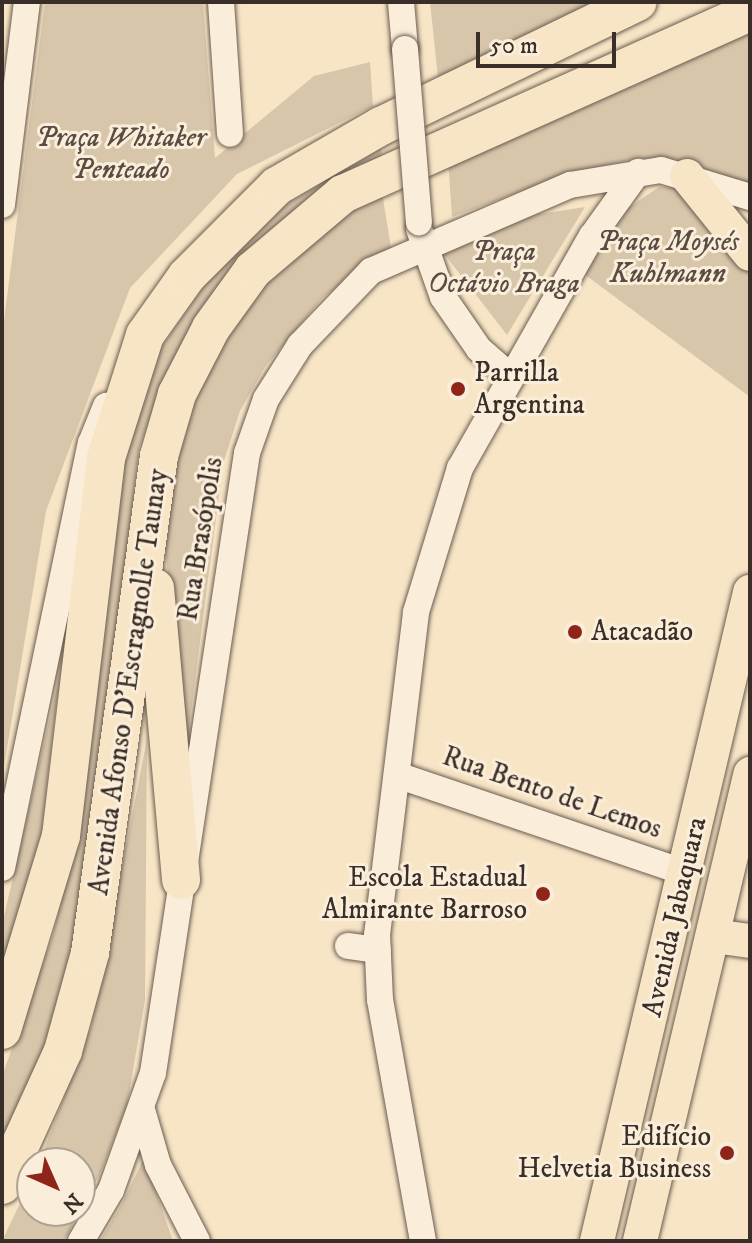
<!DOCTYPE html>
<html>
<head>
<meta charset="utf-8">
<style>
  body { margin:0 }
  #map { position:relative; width:752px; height:1243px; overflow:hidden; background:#f8e5c6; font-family:"IM FELL DW Pica",serif }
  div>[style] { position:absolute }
  .green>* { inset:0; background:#d8c6ab }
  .roads { filter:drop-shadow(0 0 2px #6a5c50) drop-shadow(0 0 2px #6a5c50) }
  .minor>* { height:26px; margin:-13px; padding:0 13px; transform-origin:13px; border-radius:13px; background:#faeeda }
  .major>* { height:34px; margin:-17px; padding:0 17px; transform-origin:17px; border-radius:17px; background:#f8e5c6 }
  .highway>* { height:38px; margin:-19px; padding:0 19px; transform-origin:19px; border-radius:19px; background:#f8e5c6 }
  .bridges { filter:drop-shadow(0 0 2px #6a5c50) drop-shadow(0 0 2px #6a5c50) }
  .minor-bridge>* { height:26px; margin:-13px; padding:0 13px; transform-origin:13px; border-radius:13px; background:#faeeda }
  .dots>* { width:22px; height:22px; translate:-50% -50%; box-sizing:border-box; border:4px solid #faeeda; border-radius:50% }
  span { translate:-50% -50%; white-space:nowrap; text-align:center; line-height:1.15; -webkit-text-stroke:6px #faeeda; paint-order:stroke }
  .park-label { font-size:28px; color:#5a4c42; font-style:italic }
  .poi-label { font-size:28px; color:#3a2e28 }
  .left { translate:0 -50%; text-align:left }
  .right { translate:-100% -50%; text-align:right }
  .street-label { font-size:28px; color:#3a2e28 }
  .frame { position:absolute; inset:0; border:4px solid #3a2e28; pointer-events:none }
  .north { position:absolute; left:16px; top:1147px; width:80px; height:80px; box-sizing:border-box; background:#faeeda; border:2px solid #ada193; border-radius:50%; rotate:135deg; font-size:22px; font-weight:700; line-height:32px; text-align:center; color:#3a2e28 }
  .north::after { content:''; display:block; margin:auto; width:28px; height:36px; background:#8f2418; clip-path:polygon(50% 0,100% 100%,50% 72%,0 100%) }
  .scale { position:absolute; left:476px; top:32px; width:140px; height:36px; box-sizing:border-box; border:4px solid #3a2e28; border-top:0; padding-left:10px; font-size:24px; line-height:28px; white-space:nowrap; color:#3a2e28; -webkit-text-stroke:6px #faeeda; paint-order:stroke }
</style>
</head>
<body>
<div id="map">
  <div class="green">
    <div style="clip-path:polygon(45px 2px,203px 2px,215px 158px,314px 76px,370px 62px,373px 106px,237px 174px,130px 288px,46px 511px,2px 779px,2px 336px)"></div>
    <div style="clip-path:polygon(430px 2px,609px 2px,439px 87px)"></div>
    <div style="clip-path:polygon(750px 26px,750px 185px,691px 164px,640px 158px,569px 173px,452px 217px,448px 159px)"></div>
    <div style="clip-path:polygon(381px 148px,382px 163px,162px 389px,139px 448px,77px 965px,2px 1164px,2px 1076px,52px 939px,77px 835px,117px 471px,160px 349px,213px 273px,282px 207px)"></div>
    <div style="clip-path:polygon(659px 187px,688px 188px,750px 267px,750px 397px,584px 274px,628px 208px)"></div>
    <div style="clip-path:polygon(382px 192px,391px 248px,322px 298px,265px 367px,240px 411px,223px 464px,185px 758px,164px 534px,189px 407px,247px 297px,323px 226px)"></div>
    <div style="clip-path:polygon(585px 207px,507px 335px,442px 251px,533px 215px)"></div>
    <div style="clip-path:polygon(60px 674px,38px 861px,2px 985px,2px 925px)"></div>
    <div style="clip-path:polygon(147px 739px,145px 1000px,127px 1105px,101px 1172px,64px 1241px,2px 1241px,32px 1178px,32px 1211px,80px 1211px,80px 1163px,39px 1163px,91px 1027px)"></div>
    <div style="clip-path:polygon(144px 1158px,173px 1241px,100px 1241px,122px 1204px)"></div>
  </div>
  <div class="roads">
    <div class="minor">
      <div style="left:221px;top:2px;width:132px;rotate:86.1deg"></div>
      <div style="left:401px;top:2px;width:47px;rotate:85.1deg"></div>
      <div style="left:2px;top:205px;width:205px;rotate:-83deg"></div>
      <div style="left:419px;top:229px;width:72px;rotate:70.6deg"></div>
      <div style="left:443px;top:297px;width:63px;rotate:55.3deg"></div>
      <div style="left:479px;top:349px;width:41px;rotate:41.1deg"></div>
      <div style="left:397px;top:775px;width:305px;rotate:18.7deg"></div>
      <div style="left:2px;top:868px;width:434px;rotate:-78.2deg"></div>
      <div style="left:91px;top:443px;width:40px;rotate:-68deg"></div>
      <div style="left:348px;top:946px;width:30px;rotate:8deg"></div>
      <div style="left:142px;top:1110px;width:57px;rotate:73.8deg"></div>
      <div style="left:158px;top:1165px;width:85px;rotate:62.8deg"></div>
      <div style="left:81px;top:1241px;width:59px;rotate:-59.5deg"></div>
      <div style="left:111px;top:1190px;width:124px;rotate:-70.3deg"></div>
      <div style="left:153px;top:1073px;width:627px;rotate:-81.38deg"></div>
      <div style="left:247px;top:453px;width:57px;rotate:-70.6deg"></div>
      <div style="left:266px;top:399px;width:64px;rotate:-57.8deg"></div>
      <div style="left:300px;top:345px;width:103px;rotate:-46.2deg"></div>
      <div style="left:371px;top:271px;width:217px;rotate:-23.4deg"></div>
      <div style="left:570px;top:185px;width:92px;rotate:-9.4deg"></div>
      <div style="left:661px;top:170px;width:93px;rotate:16.9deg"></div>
      <div style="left:423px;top:1241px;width:245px;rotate:-100.1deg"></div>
      <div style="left:380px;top:1000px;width:65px;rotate:-92.6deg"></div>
      <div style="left:377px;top:935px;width:325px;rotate:-83.1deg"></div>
      <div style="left:416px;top:612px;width:151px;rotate:-73deg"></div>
      <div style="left:460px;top:468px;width:267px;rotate:-60.4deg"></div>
      <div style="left:592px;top:236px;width:79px;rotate:-54.3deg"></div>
    </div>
    <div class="major">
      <div style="left:687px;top:176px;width:100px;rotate:51.1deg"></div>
      <div style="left:714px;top:936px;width:36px;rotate:8deg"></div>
      <div style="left:597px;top:1241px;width:667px;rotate:-76.73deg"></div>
      <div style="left:640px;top:1241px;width:480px;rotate:-76.7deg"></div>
    </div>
    <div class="highway">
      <div style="left:155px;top:588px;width:293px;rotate:84.9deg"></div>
      <div style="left:2px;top:1030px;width:203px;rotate:-73.1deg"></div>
      <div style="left:61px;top:836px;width:381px;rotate:-83.2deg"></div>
      <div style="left:106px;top:458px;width:129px;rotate:-72.4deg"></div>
      <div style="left:145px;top:335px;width:72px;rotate:-54.6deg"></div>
      <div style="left:187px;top:276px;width:127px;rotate:-45deg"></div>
      <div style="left:277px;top:186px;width:120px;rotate:-30deg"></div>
      <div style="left:381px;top:126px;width:285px;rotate:-25.8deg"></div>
      <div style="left:2px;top:1185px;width:147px;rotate:-65.5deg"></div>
      <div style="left:63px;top:1051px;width:102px;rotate:-74.6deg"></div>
      <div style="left:90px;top:953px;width:502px;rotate:-82.1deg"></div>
      <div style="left:159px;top:456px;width:65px;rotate:-73.8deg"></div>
      <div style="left:177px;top:394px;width:74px;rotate:-62.7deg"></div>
      <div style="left:211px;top:328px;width:72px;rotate:-54.1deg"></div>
      <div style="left:253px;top:270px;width:118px;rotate:-40.2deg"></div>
      <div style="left:343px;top:194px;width:446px;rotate:-24.1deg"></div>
    </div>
  </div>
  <div class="bridges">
    <div class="minor-bridge">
      <div style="left:405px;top:49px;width:174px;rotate:85.4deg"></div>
    </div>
  </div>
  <div class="dots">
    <div style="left:458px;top:389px;background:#8f2418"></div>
    <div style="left:575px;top:632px;background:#8f2418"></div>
    <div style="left:543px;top:894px;background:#8f2418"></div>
    <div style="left:727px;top:1153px;background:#8f2418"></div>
  </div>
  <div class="park-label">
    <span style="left:121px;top:154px">Praça Whitaker<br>Penteado</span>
    <span style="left:668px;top:258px">Praça Moysés<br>Kuhlmann</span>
    <span style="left:504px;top:268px">Praça<br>Octávio Braga</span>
  </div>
  <div class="poi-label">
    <span class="left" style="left:474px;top:389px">Parrilla<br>Argentina</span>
    <span class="left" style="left:591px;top:632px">Atacadão</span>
    <span class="right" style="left:527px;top:894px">Escola Estadual<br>Almirante Barroso</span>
    <span class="right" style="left:711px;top:1153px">Edifício<br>Helvetia Business</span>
  </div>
  <div class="street-label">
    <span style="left:201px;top:539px;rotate:-81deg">Rua Brasópolis</span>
    <span style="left:129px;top:682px;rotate:-82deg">Avenida Afonso D'Escragnolle Taunay</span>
    <span style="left:552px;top:793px;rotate:19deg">Rua Bento de Lemos</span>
    <span style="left:675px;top:917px;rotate:-77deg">Avenida Jabaquara</span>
  </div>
  <div class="frame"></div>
  <div class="north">N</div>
  <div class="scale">50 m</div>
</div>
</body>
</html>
